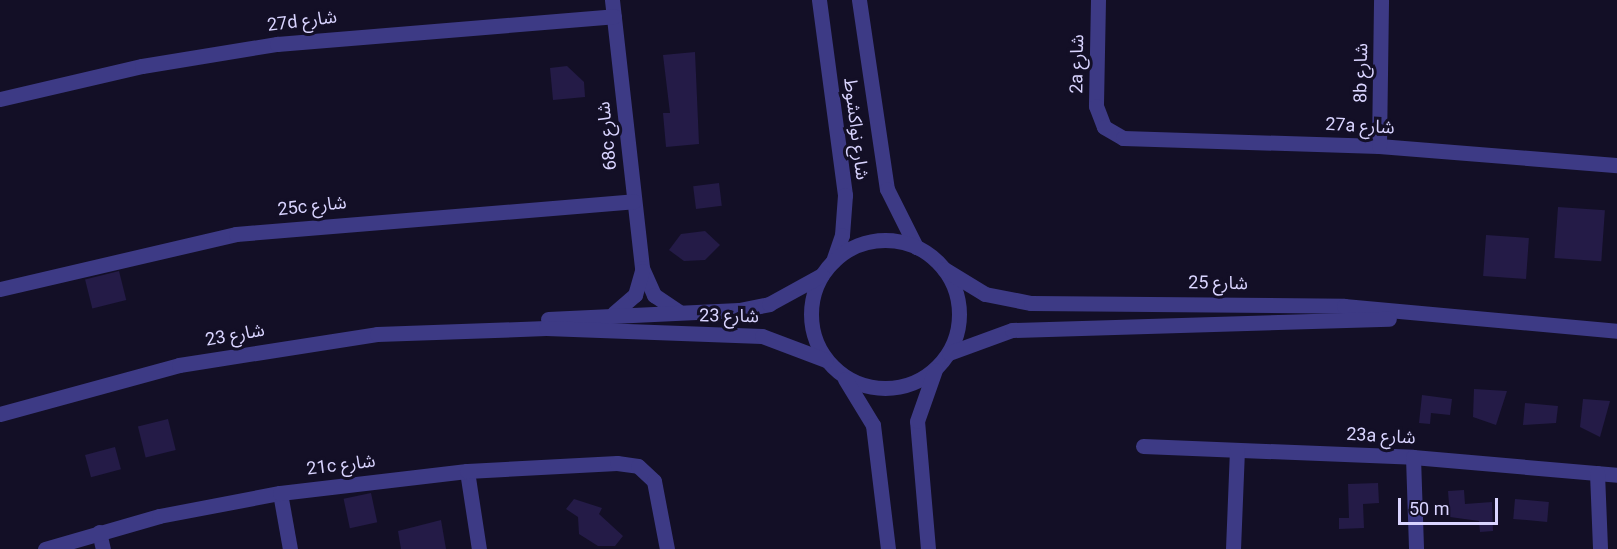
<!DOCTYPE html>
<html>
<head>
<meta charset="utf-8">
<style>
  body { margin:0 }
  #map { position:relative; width:1617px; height:549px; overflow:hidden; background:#130f26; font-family:Roboto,"Noto Sans Arabic",sans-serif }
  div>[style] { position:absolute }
  .building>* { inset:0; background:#241b47; transform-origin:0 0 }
  .minor>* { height:15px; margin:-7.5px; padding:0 7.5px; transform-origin:7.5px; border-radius:7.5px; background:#3d3a85 }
  .tertiary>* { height:15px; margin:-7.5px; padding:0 7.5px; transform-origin:7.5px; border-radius:7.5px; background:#3d3a85 }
  .tertiary>.ring { margin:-7.5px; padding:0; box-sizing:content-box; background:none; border:15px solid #3d3a85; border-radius:50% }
  span { translate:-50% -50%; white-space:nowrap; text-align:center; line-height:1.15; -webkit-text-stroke:6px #130f26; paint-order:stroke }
  .street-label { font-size:18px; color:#d9d4ff }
  .scale { position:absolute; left:1398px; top:498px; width:100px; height:27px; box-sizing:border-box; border:3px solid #d9d4ff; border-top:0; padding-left:8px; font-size:18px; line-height:21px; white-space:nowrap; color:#d9d4ff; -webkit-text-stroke:4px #130f26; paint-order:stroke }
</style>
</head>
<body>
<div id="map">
  <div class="building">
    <div style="clip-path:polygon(695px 52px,699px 144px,666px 147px,663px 113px,670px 113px,663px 55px)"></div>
    <div style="clip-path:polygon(567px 66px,584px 82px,585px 97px,553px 100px,550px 68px)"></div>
    <div style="left:719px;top:183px;width:23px;height:26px;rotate:83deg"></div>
    <div style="left:1558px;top:207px;width:47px;height:51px;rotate:4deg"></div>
    <div style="clip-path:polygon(705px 231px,720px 245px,705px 260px,684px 261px,669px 250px,681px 234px)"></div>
    <div style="left:1486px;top:235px;width:43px;height:41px;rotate:4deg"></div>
    <div style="left:119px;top:271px;width:30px;height:35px;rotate:76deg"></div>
    <div style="clip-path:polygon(1474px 389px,1507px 391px,1496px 425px,1473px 417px)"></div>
    <div style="clip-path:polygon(1422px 395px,1452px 399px,1450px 415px,1431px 413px,1430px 424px,1419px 423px)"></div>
    <div style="clip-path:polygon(1583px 399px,1610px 401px,1600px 437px,1580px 427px)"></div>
    <div style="clip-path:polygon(1525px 403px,1558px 406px,1556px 423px,1523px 425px)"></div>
    <div style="left:168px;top:419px;width:32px;height:31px;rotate:76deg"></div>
    <div style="left:115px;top:447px;width:23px;height:31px;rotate:75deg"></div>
    <div style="clip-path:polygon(1378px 483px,1379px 503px,1363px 504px,1364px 528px,1339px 529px,1339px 518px,1349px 518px,1348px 484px)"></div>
    <div style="clip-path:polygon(1464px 490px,1465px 504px,1492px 502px,1493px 531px,1480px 532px,1479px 521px,1450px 517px,1448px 491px)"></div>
    <div style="left:371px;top:493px;width:30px;height:28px;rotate:78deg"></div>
    <div style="clip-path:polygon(574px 499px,602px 508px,599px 514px,623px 536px,615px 546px,598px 546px,579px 534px,578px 517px,566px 509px)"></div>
    <div style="left:1515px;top:499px;width:34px;height:20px;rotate:5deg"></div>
    <div style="clip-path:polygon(441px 520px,446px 549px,401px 549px,398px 531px)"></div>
  </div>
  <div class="minor">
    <div style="left:612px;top:0;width:270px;rotate:83.6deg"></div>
    <div style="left:642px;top:268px;width:30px;rotate:66deg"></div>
    <div style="left:654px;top:295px;width:30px;rotate:34deg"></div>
    <div style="left:1098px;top:0;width:106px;rotate:91.1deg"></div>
    <div style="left:1096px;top:106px;width:22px;rotate:69deg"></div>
    <div style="left:1104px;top:127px;width:22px;rotate:30deg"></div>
    <div style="left:1123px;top:138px;width:256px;rotate:1.8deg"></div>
    <div style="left:1379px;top:146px;width:239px;rotate:4.6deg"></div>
    <div style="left:0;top:99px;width:146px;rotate:-13.1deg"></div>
    <div style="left:142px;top:66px;width:137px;rotate:-9.3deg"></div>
    <div style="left:277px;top:44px;width:338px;rotate:-4.7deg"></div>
    <div style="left:1379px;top:146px;width:146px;rotate:-89.2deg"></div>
    <div style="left:0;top:289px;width:242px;rotate:-13.1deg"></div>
    <div style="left:236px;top:234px;width:399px;rotate:-4.7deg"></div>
    <div style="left:614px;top:313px;width:28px;rotate:-41deg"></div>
    <div style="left:635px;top:295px;width:25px;rotate:-74deg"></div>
    <div style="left:1143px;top:446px;width:270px;rotate:2.3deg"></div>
    <div style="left:1413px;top:457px;width:205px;rotate:5deg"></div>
    <div style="left:1413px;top:457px;width:92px;rotate:88.1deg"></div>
    <div style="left:467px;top:471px;width:79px;rotate:81.3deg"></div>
    <div style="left:1597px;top:473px;width:76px;rotate:87.7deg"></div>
    <div style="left:280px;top:493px;width:57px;rotate:79.9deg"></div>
    <div style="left:99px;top:532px;width:17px;rotate:77deg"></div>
    <div style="left:45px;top:549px;width:119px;rotate:-16.1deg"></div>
    <div style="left:159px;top:516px;width:123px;rotate:-10.8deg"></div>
    <div style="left:280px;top:493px;width:188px;rotate:-6.7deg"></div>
    <div style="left:467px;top:471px;width:150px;rotate:-3.1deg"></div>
    <div style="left:617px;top:463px;width:21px;rotate:8deg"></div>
    <div style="left:638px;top:466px;width:22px;rotate:43deg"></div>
    <div style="left:654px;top:481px;width:69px;rotate:79.2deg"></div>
    <div style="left:1233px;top:549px;width:99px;rotate:-87.7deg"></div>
  </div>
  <div class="tertiary">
    <div style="left:819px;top:0;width:197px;rotate:82.4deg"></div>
    <div style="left:845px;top:195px;width:40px;rotate:94.3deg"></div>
    <div style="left:842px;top:235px;width:28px;rotate:109deg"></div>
    <div style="left:859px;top:0;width:191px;rotate:81.6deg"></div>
    <div style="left:887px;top:189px;width:65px;rotate:63.4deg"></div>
    <div class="ring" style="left:811px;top:240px;width:133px;height:133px"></div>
    <div style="left:944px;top:269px;width:48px;rotate:31.4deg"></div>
    <div style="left:985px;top:294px;width:47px;rotate:11.1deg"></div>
    <div style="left:1031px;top:303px;width:313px;rotate:0.5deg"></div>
    <div style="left:1344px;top:306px;width:274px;rotate:5.2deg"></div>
    <div style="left:548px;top:319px;width:191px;rotate:-2.7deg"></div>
    <div style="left:739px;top:310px;width:31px;rotate:-11deg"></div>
    <div style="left:769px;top:304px;width:60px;rotate:-28.7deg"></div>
    <div style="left:949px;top:353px;width:67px;rotate:-20.1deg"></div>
    <div style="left:1012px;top:330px;width:377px;rotate:-1.7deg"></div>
    <div style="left:845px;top:379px;width:54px;rotate:58.7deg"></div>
    <div style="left:873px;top:425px;width:125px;rotate:83.1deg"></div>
    <div style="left:0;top:414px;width:186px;rotate:-15.3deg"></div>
    <div style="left:179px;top:365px;width:200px;rotate:-8.9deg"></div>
    <div style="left:377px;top:334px;width:169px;rotate:-2deg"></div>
    <div style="left:546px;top:328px;width:216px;rotate:2.1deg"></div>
    <div style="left:762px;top:336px;width:68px;rotate:20.6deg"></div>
    <div style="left:928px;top:549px;width:128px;rotate:-94.9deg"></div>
    <div style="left:917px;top:421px;width:54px;rotate:-70.6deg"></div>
  </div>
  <div class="street-label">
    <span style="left:302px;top:21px;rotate:-7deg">27d شارع</span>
    <span style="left:1077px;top:64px;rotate:-89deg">2a شارع</span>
    <span style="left:1361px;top:73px;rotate:-89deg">8b شارع</span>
    <span style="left:1360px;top:126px;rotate:3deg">27a شارع</span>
    <span style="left:856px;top:129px;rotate:83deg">شارع نواكشوط</span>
    <span style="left:607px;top:136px;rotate:-96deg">68c شارع</span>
    <span style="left:312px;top:206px;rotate:-6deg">25c شارع</span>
    <span style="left:1218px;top:283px;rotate:1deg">شارع 25</span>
    <span style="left:729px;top:316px;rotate:1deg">شارع 23</span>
    <span style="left:235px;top:335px;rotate:-10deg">شارع 23</span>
    <span style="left:1381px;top:436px;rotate:3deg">23a شارع</span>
    <span style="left:341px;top:465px;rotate:-7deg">21c شارع</span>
  </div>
  <div class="scale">50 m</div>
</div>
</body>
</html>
